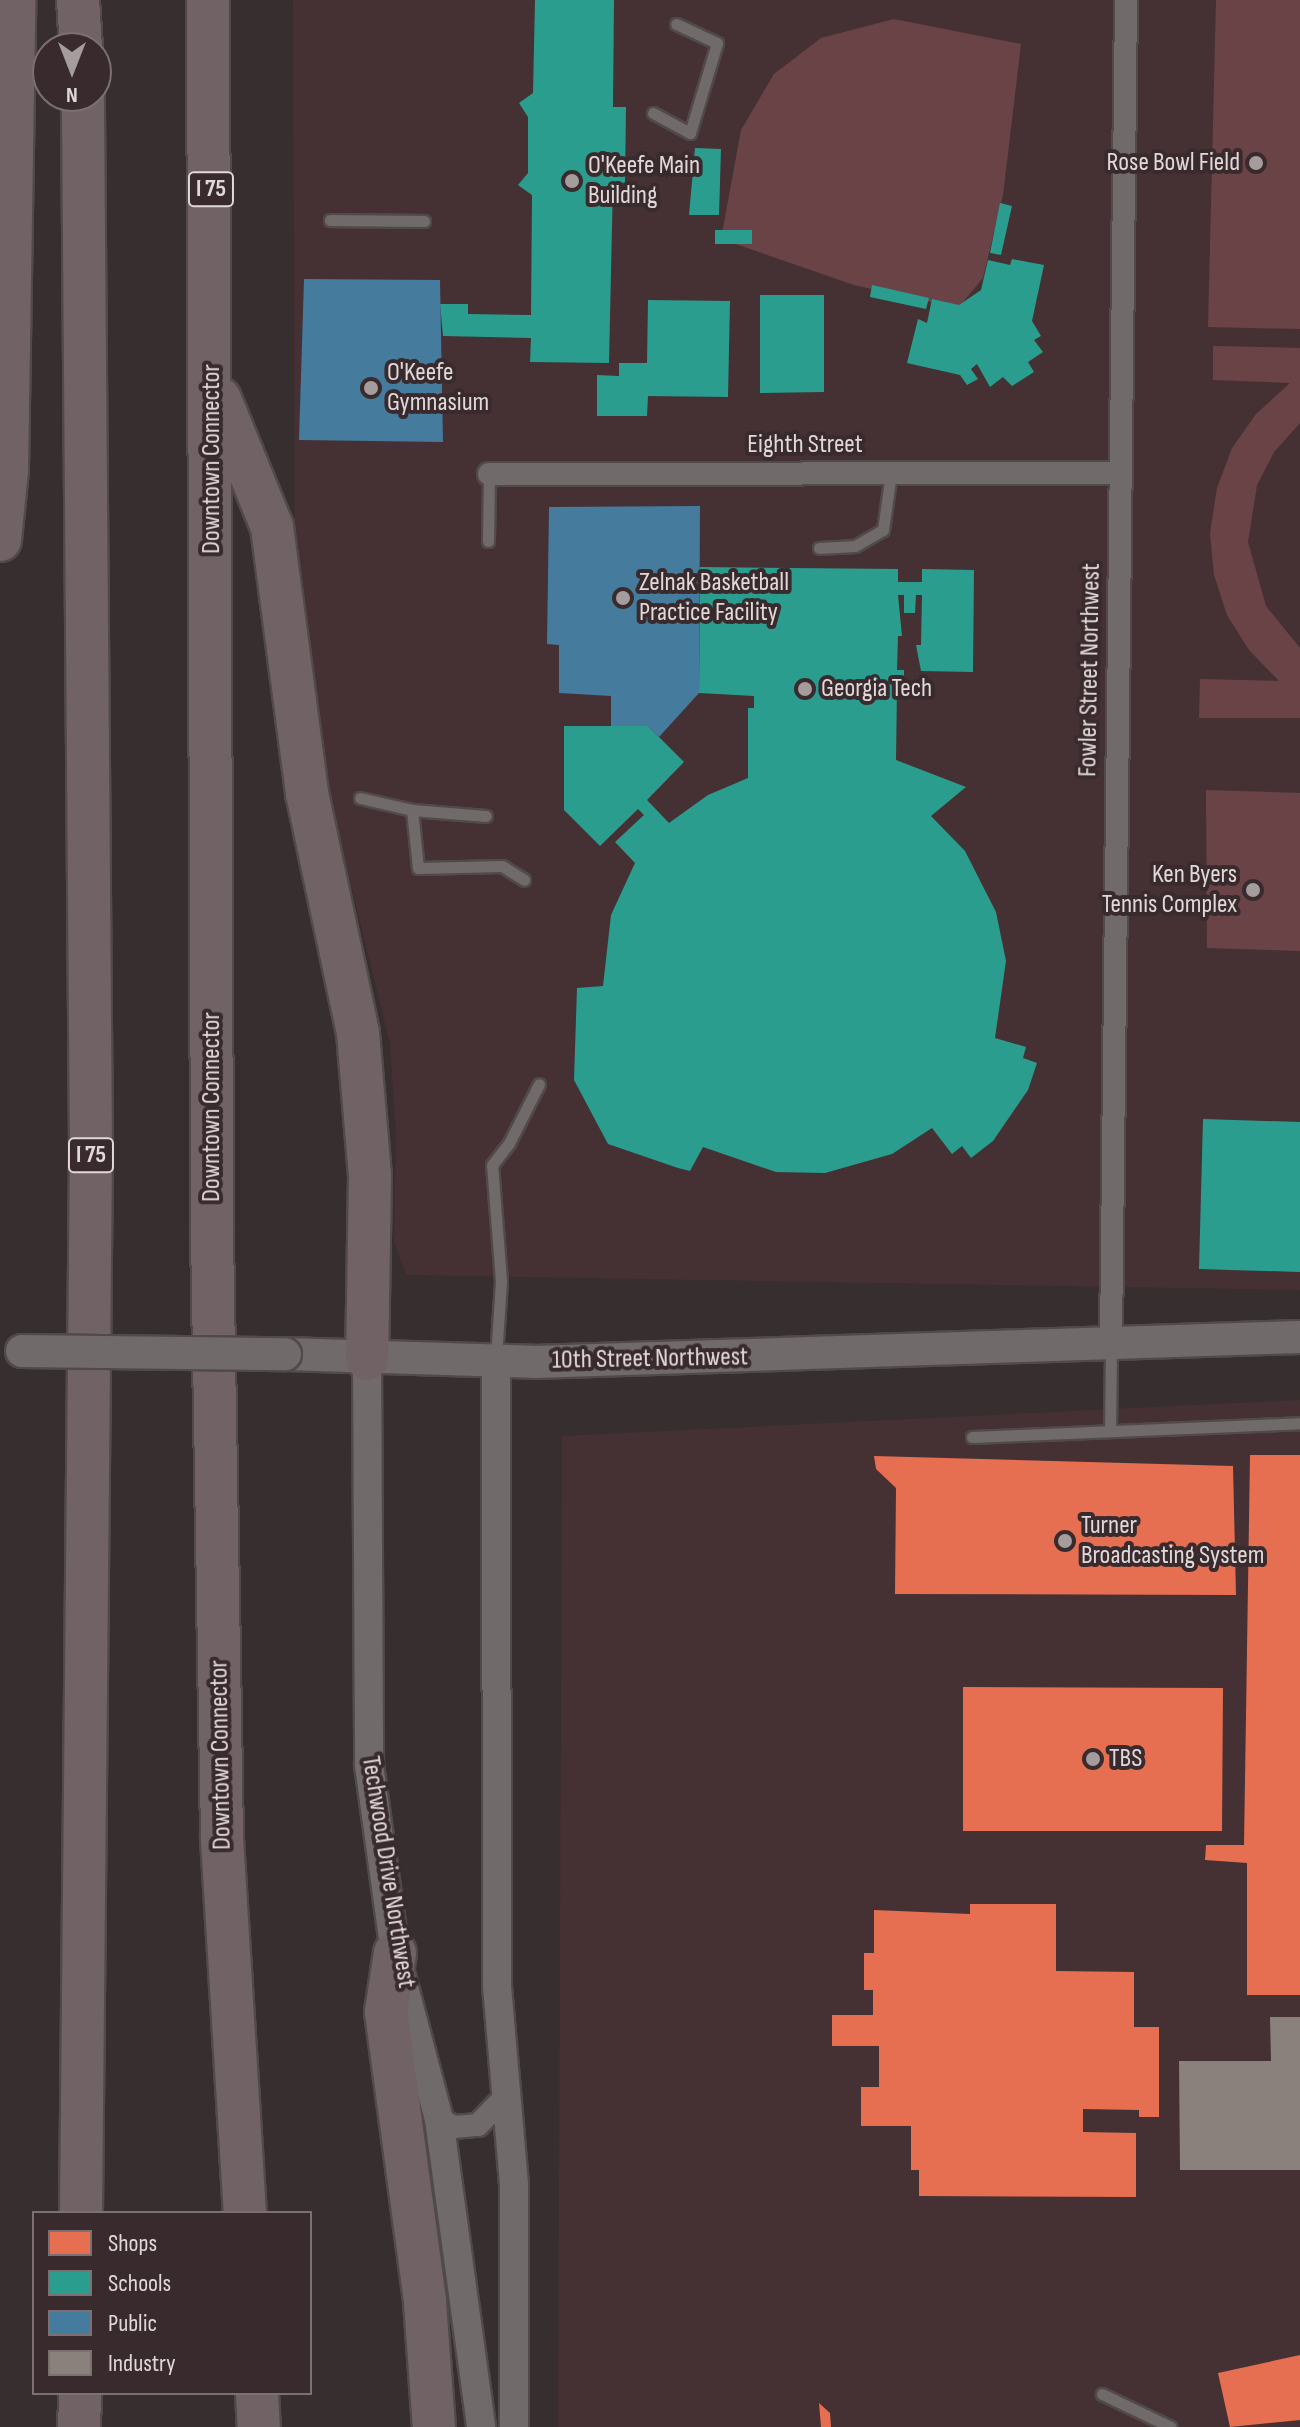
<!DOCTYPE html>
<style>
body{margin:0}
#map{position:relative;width:1300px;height:2427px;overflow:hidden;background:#362e2f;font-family:"Sofia Sans Condensed",sans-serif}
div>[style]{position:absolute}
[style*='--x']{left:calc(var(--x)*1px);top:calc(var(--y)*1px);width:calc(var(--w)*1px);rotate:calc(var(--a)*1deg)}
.built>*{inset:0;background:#453133}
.green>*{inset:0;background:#6a4347}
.shops>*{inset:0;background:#e76f51}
.schools>*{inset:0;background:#2a9d8f}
.public>*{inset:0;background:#457b9d}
.industry>*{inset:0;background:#8a817c}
.roads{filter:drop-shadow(2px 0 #514a4a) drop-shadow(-2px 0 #514a4a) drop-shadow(0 2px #514a4a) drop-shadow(0 -2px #514a4a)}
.service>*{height:11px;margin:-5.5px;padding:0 5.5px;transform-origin:5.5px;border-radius:5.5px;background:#706a6a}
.minor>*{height:22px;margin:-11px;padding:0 11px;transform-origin:11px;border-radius:11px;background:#706a6a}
.tertiary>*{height:28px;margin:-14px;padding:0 14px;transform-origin:14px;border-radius:14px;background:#706a6a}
.secondary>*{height:32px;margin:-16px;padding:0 16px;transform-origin:16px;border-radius:16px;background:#706a6a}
.motorway>*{height:42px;margin:-21px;padding:0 21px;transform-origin:21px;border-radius:21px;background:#716365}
.bridges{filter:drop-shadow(2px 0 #514a4a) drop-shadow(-2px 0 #514a4a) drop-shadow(0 2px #514a4a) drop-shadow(0 -2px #514a4a)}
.secondary-bridge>*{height:32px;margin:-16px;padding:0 16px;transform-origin:16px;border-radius:16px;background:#706a6a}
.dots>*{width:22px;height:22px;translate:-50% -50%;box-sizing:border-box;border:4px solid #392b2d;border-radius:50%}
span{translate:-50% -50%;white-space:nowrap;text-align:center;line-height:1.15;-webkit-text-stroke:8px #392b2d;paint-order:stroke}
.shield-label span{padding:2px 6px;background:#392b2d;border:2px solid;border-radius:6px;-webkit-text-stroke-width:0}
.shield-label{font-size:24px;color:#e1d8d9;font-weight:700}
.poi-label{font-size:26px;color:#e1d8d9}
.right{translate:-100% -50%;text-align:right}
.left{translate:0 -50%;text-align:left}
.street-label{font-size:26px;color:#e1d8d9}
.legend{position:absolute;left:32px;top:2211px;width:280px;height:184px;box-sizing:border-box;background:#392b2d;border:2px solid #7c7072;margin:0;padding:10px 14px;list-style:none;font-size:24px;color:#e1d8d9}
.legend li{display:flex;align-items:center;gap:16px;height:40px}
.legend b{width:40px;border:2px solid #7c7072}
.north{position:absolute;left:32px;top:32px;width:80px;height:80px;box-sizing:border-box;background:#392b2d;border:2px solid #7c7072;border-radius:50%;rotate:180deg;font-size:22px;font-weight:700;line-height:32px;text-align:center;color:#e1d8d9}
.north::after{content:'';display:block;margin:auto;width:28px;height:36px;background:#a59c9e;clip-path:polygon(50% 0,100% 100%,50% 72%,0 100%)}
</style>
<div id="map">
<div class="built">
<i style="clip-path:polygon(293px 0,1300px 0,1300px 1290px,406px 1275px,394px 1242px,396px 1134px,390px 1044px,323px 771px,295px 608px)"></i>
<i style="clip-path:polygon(1300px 1400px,1300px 2427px,558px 2427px,562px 1436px)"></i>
</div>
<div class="green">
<i style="clip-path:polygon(1216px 0,1300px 0,1300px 329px,1208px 327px)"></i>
<i style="clip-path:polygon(894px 19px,1021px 44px,1003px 195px,983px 278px,958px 308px,854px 285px,721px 239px,741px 130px,774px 74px,821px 38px)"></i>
<i style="clip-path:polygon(1213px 346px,1300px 348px,1300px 423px,1274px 452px,1257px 485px,1248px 542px,1266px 606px,1300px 648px,1300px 718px,1199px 718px,1200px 679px,1279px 681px,1249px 650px,1227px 615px,1214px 575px,1210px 533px,1217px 488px,1232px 448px,1256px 414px,1290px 383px,1213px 380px)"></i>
<i style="clip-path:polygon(1206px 790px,1300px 793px,1300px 951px,1207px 948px)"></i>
</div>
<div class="shops">
<i style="clip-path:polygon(1250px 1455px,1300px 1455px,1300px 1995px,1247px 1995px,1247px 1863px,1205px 1860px,1206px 1845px,1244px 1845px)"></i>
<i style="clip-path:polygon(874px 1456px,1233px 1466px,1236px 1595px,895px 1594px,896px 1488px,876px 1469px)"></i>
<i style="clip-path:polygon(963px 1687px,1223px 1688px,1222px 1831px,963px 1831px)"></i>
<i style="clip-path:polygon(970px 1904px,1056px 1904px,1056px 1971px,1134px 1972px,1134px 2027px,1159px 2027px,1159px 2117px,1139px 2117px,1139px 2110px,1083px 2109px,1083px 2132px,1136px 2133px,1136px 2197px,919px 2196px,919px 2170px,911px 2170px,911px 2126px,861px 2126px,861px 2087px,879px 2087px,879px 2046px,832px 2046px,832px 2015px,873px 2015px,873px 1990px,864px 1990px,864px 1953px,874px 1953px,874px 1910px,970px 1914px)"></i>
<i style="clip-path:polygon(1300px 2355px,1300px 2420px,1230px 2427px,1218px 2373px)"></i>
<i style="clip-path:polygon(819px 2403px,830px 2413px,831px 2427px,821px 2427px)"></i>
</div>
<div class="schools">
<i style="clip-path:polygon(535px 0,614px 0,613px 107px,626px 107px,625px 183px,613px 182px,609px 363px,530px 362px,531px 338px,443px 336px,440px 304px,468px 304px,468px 314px,531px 315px,532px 195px,518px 185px,528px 173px,528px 117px,519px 103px,533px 93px)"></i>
<i style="clip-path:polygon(695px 148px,721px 149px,719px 215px,689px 215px)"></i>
<i style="clip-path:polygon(1000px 203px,1012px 206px,1001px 255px,990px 253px)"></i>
<i style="clip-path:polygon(715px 230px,752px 230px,752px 244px,715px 244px)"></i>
<i style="clip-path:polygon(1012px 259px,1044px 265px,1032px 321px,1041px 336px,1034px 340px,1043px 352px,1028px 362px,1034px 372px,1012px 386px,1003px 377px,990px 387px,977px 364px,971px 369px,978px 379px,967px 385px,960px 375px,907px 363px,918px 319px,927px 323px,932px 299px,959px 305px,981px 290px,988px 260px,1010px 265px)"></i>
<i style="clip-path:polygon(872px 285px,929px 298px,926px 309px,870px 297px)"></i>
<i style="clip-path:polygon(760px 295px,824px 295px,824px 392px,760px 393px)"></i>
<i style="clip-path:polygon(648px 300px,730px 301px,728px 397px,648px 396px,647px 416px,597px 416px,597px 375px,619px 376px,619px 363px,647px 363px)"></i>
<i style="clip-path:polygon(700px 567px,898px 569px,898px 582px,922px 582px,922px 569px,974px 570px,973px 672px,921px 671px,916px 645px,921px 645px,922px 595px,916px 595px,915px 613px,904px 613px,904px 595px,898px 595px,902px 636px,898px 636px,897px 670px,904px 670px,904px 686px,897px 686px,896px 760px,966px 787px,931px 816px,965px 851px,996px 912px,1006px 961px,995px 1038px,1026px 1047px,1023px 1058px,1037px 1063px,1028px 1090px,993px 1141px,971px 1158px,962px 1146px,952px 1154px,932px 1128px,892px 1154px,825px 1173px,776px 1172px,703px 1147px,690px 1171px,678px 1168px,608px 1144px,574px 1080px,577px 988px,603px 986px,611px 915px,635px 863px,615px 842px,644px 815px,638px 809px,600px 846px,564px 810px,564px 726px,648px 726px,684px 762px,647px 800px,669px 823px,708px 795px,748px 778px,748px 708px,754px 708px,754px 696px,699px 693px)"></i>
<i style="clip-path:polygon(1203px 1119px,1300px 1122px,1300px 1272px,1199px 1269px)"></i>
</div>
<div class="public">
<i style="clip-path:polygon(304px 279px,440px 280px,443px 442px,299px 440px)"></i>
<i style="clip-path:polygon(700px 506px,699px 693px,659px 737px,648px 726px,611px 726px,611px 696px,559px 693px,559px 645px,547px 644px,549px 507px)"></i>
</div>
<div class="industry">
<i style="clip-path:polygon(1270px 2017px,1300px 2017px,1300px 2170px,1180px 2170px,1179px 2061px,1271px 2061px)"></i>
</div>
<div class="roads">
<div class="service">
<i style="--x:653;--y:113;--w:42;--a:28.4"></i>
<i style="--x:690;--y:133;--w:94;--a:-73.3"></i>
<i style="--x:717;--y:43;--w:45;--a:-155.1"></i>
<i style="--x:330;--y:220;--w:94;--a:0.6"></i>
<i style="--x:488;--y:541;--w:67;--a:-89.1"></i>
<i style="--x:819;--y:548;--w:36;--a:-3"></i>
<i style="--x:855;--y:546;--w:32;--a:-30"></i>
<i style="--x:883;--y:530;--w:58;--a:-82"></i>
<i style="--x:360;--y:798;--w:53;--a:13"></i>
<i style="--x:412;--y:810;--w:74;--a:4.6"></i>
<i style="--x:412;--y:810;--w:58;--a:84.1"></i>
<i style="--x:418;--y:868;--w:84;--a:-1.4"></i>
<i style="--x:502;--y:866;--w:26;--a:32"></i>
<i style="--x:496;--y:1357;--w:76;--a:-86.2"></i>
<i style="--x:501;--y:1281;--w:116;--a:-94.4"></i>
<i style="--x:492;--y:1165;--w:28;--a:-52"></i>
<i style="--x:509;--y:1143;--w:66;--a:-63"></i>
<i style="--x:1110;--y:1431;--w:84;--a:-89.3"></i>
<i style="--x:972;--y:1437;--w:328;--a:-2.4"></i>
<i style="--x:1102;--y:2394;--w:76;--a:25.6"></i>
</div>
<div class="minor">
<i style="--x:489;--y:474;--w:631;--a:-0.09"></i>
<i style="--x:1111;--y:1341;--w:1341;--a:-89.36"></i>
<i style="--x:439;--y:2119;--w:17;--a:28"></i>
<i style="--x:454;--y:2127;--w:24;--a:-5"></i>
<i style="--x:478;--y:2125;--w:39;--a:-46"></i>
</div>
<div class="tertiary">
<i style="--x:367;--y:1359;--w:406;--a:89.7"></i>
<i style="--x:369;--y:1765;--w:190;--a:82.1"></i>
<i style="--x:395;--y:1953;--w:172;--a:75.2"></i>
<i style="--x:439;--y:2119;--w:311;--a:82.2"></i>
<i style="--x:496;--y:1362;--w:624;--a:89.91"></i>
<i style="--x:497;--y:1986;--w:200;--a:85.1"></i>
<i style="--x:514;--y:2185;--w:242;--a:90"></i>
</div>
<div class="secondary">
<i style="--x:285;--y:1354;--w:249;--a:1.8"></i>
<i style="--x:534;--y:1362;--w:766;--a:-1.87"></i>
</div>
<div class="motorway">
<i style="--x:78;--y:0;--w:48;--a:86.4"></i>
<i style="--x:208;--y:0;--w:1234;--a:89.81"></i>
<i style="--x:212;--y:1234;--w:605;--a:89.05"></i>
<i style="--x:222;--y:1839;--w:375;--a:86.5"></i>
<i style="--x:220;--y:399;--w:138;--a:67.9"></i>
<i style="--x:272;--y:527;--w:268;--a:82.5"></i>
<i style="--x:307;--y:793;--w:245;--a:78"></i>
<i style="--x:358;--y:1033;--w:143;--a:85.2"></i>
<i style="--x:370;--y:1175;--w:184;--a:90.9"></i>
<i style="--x:0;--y:540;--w:70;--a:-84.3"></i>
<i style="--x:7;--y:470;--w:470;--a:-89.1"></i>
<i style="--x:395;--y:1953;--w:60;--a:98.7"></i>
<i style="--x:386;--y:2012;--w:293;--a:82.3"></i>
<i style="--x:425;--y:2302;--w:125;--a:85.9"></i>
<i style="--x:81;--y:2213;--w:1064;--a:-89.46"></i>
<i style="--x:91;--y:1149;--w:1053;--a:-90.44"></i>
<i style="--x:257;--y:2393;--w:34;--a:87"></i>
<i style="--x:79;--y:2427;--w:34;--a:-88"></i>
</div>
</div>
<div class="bridges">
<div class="secondary-bridge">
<i style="--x:22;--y:1351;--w:263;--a:0.7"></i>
</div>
</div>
<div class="dots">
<i style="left:1256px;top:163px;background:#a59c9e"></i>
<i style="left:572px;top:181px;background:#a59c9e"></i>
<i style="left:371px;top:388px;background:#a59c9e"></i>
<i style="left:623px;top:598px;background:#a59c9e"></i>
<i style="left:805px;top:689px;background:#a59c9e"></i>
<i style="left:1253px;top:890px;background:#a59c9e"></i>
<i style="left:1065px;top:1541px;background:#a59c9e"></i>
<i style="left:1093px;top:1759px;background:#a59c9e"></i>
</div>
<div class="shield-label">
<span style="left:211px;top:189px">I 75</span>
<span style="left:91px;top:1155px">I 75</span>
</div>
<div class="poi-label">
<span class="right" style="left:1240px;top:163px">Rose Bowl Field</span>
<span class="left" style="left:588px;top:181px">O'Keefe Main<br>Building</span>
<span class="left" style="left:387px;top:388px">O'Keefe<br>Gymnasium</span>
<span class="left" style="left:639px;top:598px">Zelnak Basketball<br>Practice Facility</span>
<span class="left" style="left:821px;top:689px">Georgia Tech</span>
<span class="right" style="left:1237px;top:890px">Ken Byers<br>Tennis Complex</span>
<span class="left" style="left:1081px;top:1541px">Turner<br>Broadcasting System</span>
<span class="left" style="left:1109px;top:1759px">TBS</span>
</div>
<div class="street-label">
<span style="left:805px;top:445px">Eighth Street</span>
<span style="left:212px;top:459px;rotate:-90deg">Downtown Connector</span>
<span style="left:1090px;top:670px;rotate:-89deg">Fowler Street Northwest</span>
<span style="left:212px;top:1107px;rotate:-90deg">Downtown Connector</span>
<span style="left:650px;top:1359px;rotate:-1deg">10th Street Northwest</span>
<span style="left:221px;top:1755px;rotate:-91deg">Downtown Connector</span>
<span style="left:388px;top:1872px;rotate:81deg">Techwood Drive Northwest</span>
</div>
<ul class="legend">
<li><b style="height:22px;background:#e76f51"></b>Shops</li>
<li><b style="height:22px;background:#2a9d8f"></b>Schools</li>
<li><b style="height:22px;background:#457b9d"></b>Public</li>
<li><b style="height:22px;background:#8a817c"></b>Industry</li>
</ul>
<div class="north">N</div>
</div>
